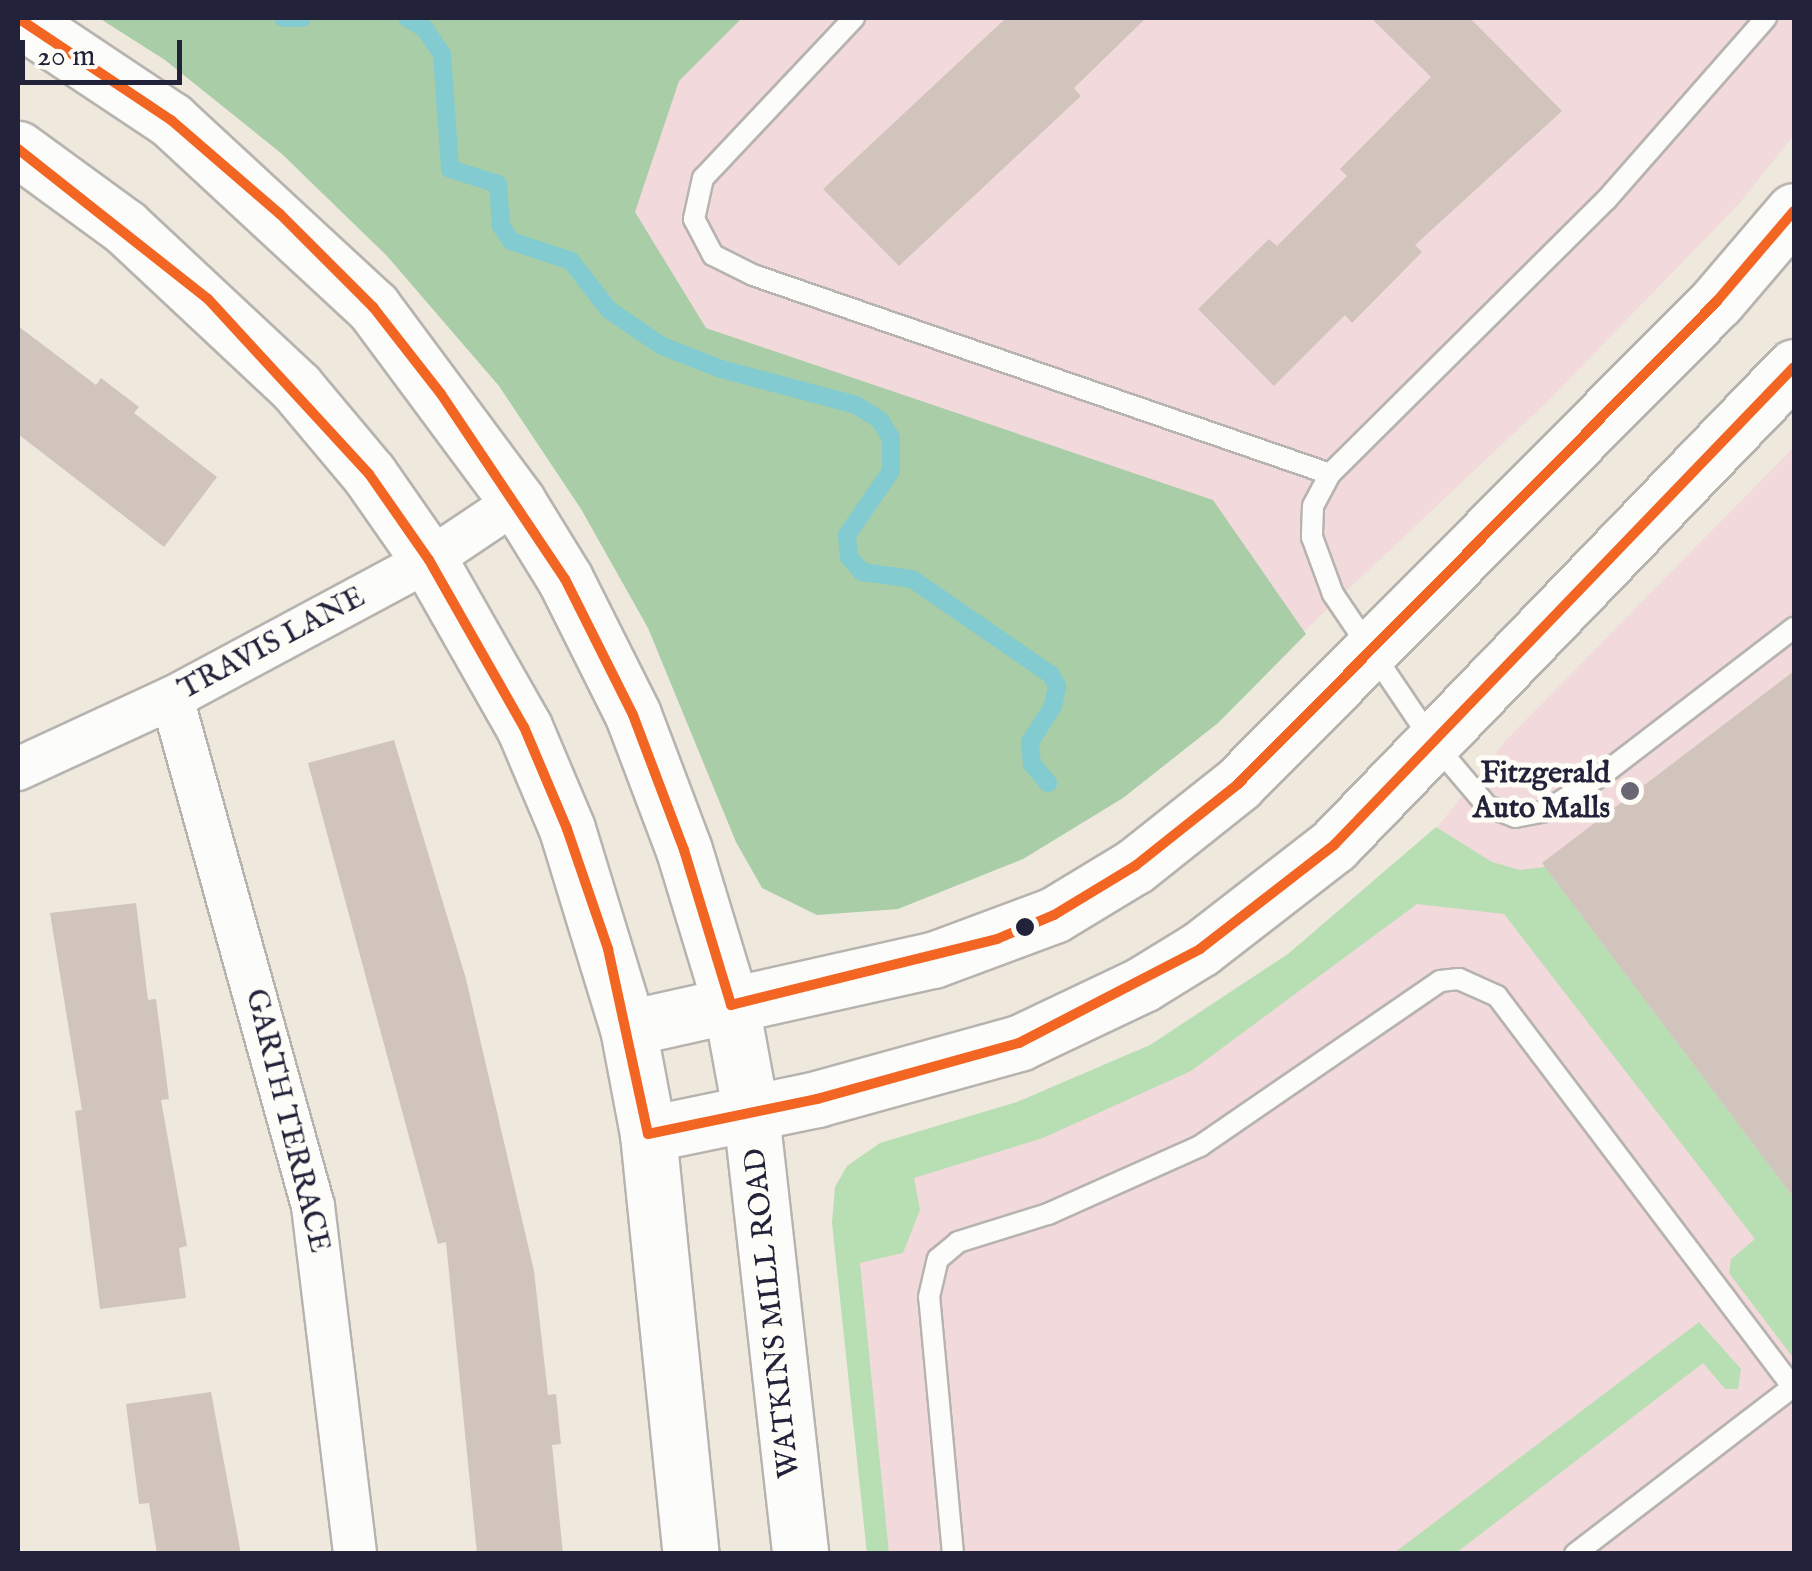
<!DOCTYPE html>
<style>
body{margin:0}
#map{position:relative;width:1812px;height:1571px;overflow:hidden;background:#eee8dd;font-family:"IM FELL English",serif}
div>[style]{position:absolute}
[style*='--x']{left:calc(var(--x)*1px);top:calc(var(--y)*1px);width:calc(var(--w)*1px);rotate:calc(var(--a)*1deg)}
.built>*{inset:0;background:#f2dadc}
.green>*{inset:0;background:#b8deb3}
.forest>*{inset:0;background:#a9cda7}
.stream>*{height:18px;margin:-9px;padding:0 9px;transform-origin:9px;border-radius:9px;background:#81cbd1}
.building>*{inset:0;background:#d1c4bc}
.roads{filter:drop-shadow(2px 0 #b7b3af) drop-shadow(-2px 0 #b7b3af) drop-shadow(0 2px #b7b3af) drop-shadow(0 -2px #b7b3af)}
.lane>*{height:20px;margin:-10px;padding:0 10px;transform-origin:10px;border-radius:10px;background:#fcfcfa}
.street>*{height:42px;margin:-21px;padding:0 21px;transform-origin:21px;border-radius:21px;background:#fcfcfa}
.secondary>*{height:55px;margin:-27.5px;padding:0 27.5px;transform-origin:27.5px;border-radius:27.5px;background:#fcfcfa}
.bus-1>*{height:10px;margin:-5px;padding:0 5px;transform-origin:5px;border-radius:5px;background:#f26522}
.dots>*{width:28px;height:28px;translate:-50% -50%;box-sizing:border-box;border:5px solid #fdfcf7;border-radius:50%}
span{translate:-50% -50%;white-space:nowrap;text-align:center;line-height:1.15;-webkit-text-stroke:10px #fdfcf7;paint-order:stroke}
.street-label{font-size:30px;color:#22223b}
.poi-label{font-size:30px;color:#22223b;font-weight:700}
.right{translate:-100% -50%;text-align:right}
.frame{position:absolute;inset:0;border:20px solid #22223b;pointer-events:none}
.scale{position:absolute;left:20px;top:40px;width:162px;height:45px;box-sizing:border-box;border:5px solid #22223b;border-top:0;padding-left:12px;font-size:30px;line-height:35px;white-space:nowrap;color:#22223b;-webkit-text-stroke:8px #fdfcf7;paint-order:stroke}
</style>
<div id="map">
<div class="built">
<i style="clip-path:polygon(600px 18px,1794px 18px,1794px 135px,1738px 205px,1547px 402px,1266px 667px,739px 832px)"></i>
<i style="clip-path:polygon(1794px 447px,1794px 1553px,872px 1553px,854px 1381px,857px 1166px,1098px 1076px,1278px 971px,1424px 844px,1507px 739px)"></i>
</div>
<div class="green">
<i style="clip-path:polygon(1436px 827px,1492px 862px,1520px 870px,1545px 867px,1794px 1198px,1794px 1359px,1729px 1273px,1731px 1259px,1755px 1239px,1504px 914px,1417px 904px,1191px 1071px,1043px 1138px,914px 1178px,920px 1210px,903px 1253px,860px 1263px,889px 1553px,867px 1554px,832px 1223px,835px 1187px,847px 1166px,880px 1143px,1017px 1102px,1150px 1045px,1288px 954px)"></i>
<i style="clip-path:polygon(1699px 1322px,1741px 1369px,1738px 1389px,1725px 1389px,1703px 1363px,1456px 1553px,1394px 1553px)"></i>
</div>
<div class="forest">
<i style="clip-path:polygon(99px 18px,742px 18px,679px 81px,635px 212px,706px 328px,1213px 500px,1306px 634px,1218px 723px,1123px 798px,1023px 859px,898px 909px,817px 915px,762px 888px,736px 842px,648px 628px,581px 509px,499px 386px,387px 256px,282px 154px,165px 60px)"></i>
</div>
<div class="stream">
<i style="--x:283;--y:18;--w:19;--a:0"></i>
<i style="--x:407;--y:18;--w:21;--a:31"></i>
<i style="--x:425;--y:29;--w:30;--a:56"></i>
<i style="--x:442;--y:54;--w:115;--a:86"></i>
<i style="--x:450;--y:169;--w:50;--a:17.4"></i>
<i style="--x:498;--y:184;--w:42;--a:85.9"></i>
<i style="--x:501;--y:226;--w:18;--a:56"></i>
<i style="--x:511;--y:241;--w:63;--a:18.4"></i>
<i style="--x:571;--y:261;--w:62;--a:52.2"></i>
<i style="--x:609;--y:310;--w:64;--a:34.2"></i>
<i style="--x:662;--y:346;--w:63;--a:21.3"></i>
<i style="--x:721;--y:369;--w:140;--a:14.9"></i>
<i style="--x:856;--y:405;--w:28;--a:32"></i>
<i style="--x:880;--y:420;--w:21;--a:59"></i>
<i style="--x:891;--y:438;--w:33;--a:90"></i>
<i style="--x:891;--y:471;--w:78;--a:124.5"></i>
<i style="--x:847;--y:535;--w:22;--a:85"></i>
<i style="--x:849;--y:557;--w:20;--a:49"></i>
<i style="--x:862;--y:572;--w:50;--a:8"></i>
<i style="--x:912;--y:579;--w:169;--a:34.6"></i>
<i style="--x:1051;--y:675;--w:13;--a:61"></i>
<i style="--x:1057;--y:686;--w:20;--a:101"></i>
<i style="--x:1053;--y:706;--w:43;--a:122.6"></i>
<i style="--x:1030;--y:742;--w:22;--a:85"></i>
<i style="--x:1032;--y:764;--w:25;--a:50"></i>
</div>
<div class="building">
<i style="clip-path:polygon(1006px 18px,1146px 18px,1074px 88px,1081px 96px,899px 266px,823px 189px)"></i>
<i style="clip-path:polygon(1371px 18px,1470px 18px,1562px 111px,1415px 245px,1422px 252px,1352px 323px,1345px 315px,1274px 386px,1198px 309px,1269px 239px,1277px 246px,1347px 176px,1340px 169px,1431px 77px)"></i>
<i style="clip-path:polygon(18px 326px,96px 385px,101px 378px,139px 407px,134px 413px,217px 477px,164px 547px,18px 434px)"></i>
<i style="clip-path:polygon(1794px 671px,1794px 1198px,1542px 863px)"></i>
<i style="clip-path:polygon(394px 740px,466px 979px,534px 1271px,548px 1395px,556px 1394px,561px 1444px,552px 1445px,563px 1554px,477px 1554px,446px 1242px,438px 1244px,308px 763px)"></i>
<i style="clip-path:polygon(136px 903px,148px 1000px,156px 999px,169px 1099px,161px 1100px,187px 1246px,179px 1248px,186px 1298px,100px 1309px,75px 1111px,82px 1110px,50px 913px)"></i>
<i style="clip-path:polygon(211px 1392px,241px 1554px,157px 1554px,149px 1503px,139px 1504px,126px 1404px)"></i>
</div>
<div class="roads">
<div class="lane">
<i style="--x:854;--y:18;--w:220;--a:133.3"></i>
<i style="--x:703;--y:178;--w:42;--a:102.4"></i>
<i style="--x:694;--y:219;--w:41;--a:62.2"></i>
<i style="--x:713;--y:255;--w:45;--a:26.6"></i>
<i style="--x:753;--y:275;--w:610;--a:19.03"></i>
<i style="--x:1766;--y:18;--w:242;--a:131.3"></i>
<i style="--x:1606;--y:200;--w:389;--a:135.2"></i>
<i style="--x:1330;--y:474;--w:36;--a:118"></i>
<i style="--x:1313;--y:506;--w:31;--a:92"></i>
<i style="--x:1312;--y:537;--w:61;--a:69.8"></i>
<i style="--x:1333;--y:594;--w:179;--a:56"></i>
<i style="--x:1433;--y:742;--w:84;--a:49.8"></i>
<i style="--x:1487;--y:806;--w:30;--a:21"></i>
<i style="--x:1515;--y:817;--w:32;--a:-11"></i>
<i style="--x:1546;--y:811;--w:72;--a:-33"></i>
<i style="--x:1606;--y:772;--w:237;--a:-37.5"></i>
<i style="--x:953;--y:1554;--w:258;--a:-95.3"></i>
<i style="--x:929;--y:1297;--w:39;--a:-77"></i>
<i style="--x:938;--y:1259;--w:26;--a:-40"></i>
<i style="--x:958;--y:1242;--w:94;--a:-17.3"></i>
<i style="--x:1048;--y:1214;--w:167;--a:-24.1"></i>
<i style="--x:1200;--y:1146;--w:291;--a:-34.5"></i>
<i style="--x:1440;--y:981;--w:19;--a:-6"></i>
<i style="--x:1459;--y:979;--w:42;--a:24.1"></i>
<i style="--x:1497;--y:996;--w:493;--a:52.9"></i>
<i style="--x:1575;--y:1554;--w:275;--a:-37.5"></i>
</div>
<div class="street">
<i style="--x:172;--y:698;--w:527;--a:74.49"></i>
<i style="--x:313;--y:1206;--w:351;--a:83.1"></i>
<i style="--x:18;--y:769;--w:170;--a:-24.8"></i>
<i style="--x:172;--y:698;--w:292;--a:-28.2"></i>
<i style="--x:429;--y:560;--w:106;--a:-33.8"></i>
</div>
<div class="secondary">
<i style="--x:18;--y:18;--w:184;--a:33.7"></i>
<i style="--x:171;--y:120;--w:275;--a:42.8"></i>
<i style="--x:373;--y:307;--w:242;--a:53.4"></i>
<i style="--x:517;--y:501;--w:92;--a:58.4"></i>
<i style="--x:565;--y:579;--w:152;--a:63.4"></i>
<i style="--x:633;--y:715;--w:144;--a:69.3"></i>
<i style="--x:684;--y:850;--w:162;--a:73.1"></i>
<i style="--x:731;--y:1005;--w:111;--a:79.6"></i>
<i style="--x:751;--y:1114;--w:443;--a:83.6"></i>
<i style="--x:18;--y:149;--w:132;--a:36.1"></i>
<i style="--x:125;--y:227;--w:234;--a:43.1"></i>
<i style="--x:296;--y:387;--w:114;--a:50"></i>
<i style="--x:369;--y:474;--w:105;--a:55.1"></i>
<i style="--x:429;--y:560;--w:192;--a:60.4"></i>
<i style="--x:524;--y:727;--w:111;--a:67.1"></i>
<i style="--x:567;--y:829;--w:208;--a:73"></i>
<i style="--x:628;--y:1028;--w:108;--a:79.3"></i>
<i style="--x:648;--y:1134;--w:422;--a:84.2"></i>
<i style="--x:628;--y:1028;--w:312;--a:-12.6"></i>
<i style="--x:933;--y:960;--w:129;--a:-20.4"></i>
<i style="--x:1054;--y:915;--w:95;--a:-31.2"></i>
<i style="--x:1135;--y:866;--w:132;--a:-38.5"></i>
<i style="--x:1238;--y:784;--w:680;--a:-45.24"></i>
<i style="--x:1717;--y:301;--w:118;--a:-49.5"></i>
<i style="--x:648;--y:1134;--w:173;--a:-11.7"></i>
<i style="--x:817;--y:1099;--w:210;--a:-15.5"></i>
<i style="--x:1019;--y:1043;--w:137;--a:-25.4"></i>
<i style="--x:1143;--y:984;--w:67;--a:-31.6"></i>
<i style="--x:1200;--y:949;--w:170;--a:-37.8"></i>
<i style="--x:1334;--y:845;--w:663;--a:-46.1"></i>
</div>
</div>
<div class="bus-1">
<i style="--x:18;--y:18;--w:184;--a:33.7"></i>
<i style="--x:171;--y:120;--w:144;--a:40.8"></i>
<i style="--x:280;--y:214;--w:132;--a:45"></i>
<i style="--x:373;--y:307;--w:110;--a:52"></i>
<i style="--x:441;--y:394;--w:223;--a:56.2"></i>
<i style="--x:565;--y:579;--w:152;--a:63.4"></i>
<i style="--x:633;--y:715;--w:144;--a:69.3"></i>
<i style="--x:684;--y:850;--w:162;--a:73.1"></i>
<i style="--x:731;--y:1005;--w:274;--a:-13.9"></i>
<i style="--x:997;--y:939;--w:62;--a:-22.8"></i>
<i style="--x:1054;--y:915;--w:95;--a:-31.2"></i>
<i style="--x:1135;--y:866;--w:132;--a:-38.5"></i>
<i style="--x:1238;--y:784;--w:680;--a:-45.24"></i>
<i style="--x:1717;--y:301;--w:118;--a:-49.5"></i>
<i style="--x:18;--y:149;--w:242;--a:38.3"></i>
<i style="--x:208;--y:299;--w:238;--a:47.4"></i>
<i style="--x:369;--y:474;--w:105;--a:55.1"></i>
<i style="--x:429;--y:560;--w:192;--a:60.4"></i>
<i style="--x:524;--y:727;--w:111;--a:67.1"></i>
<i style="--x:567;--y:829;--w:127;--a:71.1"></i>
<i style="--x:608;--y:949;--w:189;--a:77.8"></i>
<i style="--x:648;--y:1134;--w:173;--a:-11.7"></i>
<i style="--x:817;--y:1099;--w:210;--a:-15.5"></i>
<i style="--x:1019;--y:1043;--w:204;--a:-27.4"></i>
<i style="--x:1200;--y:949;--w:170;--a:-37.8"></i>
<i style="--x:1334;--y:845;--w:663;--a:-46.1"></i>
</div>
<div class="dots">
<i style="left:1630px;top:791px;background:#696774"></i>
<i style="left:1025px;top:927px;background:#22223b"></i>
</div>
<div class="street-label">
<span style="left:272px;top:644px;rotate:-28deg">TRAVIS LANE</span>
<span style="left:287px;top:1121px;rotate:76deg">GARTH TERRACE</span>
<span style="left:773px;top:1313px;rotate:-96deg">WATKINS MILL ROAD</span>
</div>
<div class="poi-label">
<span class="right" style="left:1610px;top:791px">Fitzgerald<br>Auto Malls</span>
</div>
<div class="frame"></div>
<div class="scale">20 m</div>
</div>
